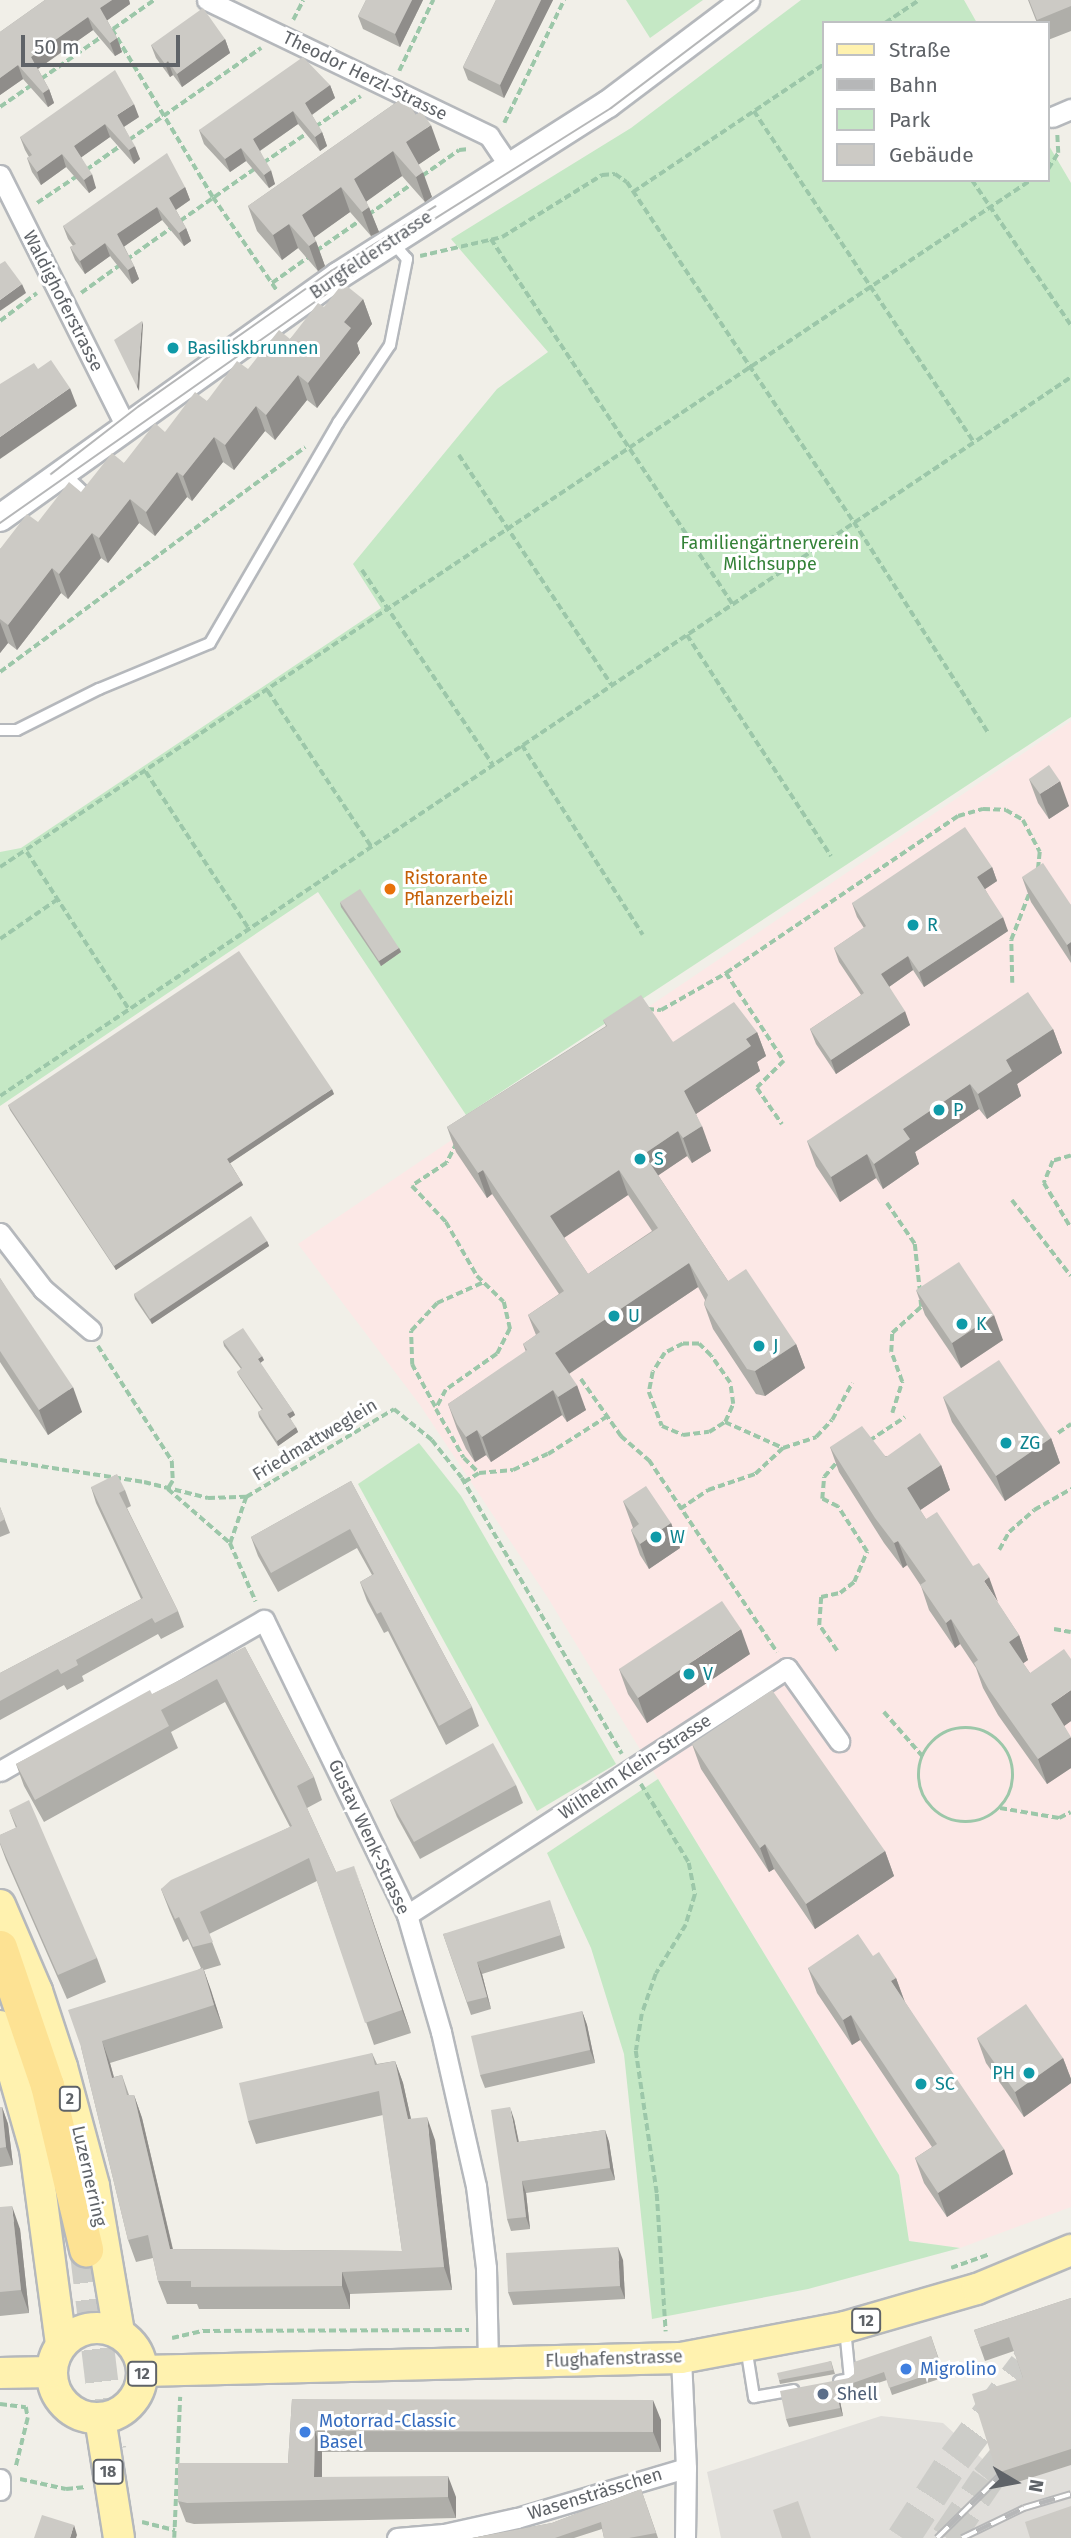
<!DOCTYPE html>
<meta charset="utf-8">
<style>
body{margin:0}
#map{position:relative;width:1071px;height:2538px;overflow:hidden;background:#f1efe8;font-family:"Fira Sans",sans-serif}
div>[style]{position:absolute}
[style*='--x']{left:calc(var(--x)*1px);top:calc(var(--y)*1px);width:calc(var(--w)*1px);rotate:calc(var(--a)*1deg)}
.industrial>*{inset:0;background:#e0deda}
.medical>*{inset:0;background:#fce8e6}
.green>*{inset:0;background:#c5e8c5}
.highway-tunnel>*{height:33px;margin-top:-16.5px;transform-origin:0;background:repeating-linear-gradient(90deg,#ccccc8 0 33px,transparent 0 50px)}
.path>*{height:3.5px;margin-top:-1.75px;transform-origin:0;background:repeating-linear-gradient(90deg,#9cc7a9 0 7px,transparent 0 10.5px)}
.path>.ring{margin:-1.75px;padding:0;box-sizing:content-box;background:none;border:3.5px solid #9cc7a9;border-radius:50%}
.roads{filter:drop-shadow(2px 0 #b5b8bc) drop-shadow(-2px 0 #b5b8bc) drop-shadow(0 2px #b5b8bc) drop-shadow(0 -2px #b5b8bc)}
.lane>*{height:10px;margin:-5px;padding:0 5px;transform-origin:5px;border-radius:5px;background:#fff}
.street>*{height:19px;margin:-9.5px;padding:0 9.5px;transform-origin:9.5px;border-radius:9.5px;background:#fff}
.secondary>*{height:26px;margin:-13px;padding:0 13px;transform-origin:13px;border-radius:13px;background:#fff}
.primary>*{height:30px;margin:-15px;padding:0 15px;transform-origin:15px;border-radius:15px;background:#fff2af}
.primary>.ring{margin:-15px;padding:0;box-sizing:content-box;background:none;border:30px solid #fff2af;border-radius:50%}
.highway>*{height:33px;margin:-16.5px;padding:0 16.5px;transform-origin:16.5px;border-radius:16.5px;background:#fde293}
.tram>*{height:2px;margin:-1px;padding:0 1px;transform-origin:1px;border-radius:1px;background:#b6b7b8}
.rail>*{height:8px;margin-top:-4px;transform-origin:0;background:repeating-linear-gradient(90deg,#fff 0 16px,#b6b7b8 0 32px);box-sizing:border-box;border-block:2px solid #b6b7b8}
.wall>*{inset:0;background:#afaea9}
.shaded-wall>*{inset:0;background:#8f8d8a}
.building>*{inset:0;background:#cccac5}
.dots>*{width:19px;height:19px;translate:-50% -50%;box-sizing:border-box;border:4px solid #fff;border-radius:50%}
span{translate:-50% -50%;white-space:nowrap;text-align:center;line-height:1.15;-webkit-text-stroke:6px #fff;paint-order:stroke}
.shield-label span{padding:2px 5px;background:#fff;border:2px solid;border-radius:5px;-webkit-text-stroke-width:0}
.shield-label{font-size:16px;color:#5f6368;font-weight:700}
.street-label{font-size:18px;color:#5f6368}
.culture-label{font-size:18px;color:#0d838f}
.left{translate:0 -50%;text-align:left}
.right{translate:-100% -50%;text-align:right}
.park-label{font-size:18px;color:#348238}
.food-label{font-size:18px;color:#c56008}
.shop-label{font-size:18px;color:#366cbe}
.service-label{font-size:18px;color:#4e5e75}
.legend{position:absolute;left:822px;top:21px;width:228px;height:161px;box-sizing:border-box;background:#fff;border:2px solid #bfc1c3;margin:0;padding:9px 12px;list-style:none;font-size:21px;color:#5f6368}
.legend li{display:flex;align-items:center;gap:14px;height:35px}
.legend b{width:35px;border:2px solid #bfc1c3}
.north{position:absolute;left:980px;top:2447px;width:70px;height:70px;-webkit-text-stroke:5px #fff;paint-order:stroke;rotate:100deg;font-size:19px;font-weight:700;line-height:28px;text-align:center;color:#5f6368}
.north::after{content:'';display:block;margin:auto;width:24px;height:32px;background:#5f6368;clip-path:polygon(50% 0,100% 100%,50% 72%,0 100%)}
.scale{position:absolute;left:21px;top:35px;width:159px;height:32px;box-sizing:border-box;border:4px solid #5f6368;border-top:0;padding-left:9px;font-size:21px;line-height:24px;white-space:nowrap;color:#5f6368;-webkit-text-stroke:5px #fff;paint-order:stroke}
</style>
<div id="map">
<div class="industrial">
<i style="clip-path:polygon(1071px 2400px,1071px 2538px,721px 2538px,707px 2472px,881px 2416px,943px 2423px,988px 2464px,1026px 2427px)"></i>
</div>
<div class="medical">
<i style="clip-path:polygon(1071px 721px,1071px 2207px,960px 2248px,909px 2241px,899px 2175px,548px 1598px,420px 1405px,298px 1244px)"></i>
</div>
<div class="green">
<i style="clip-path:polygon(626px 0,703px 0,650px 38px)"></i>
<i style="clip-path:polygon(801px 0,964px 0,977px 23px,824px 23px,824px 180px,1048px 180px,1048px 144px,1071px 183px,1071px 717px,466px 1115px,318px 892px,0 1106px,0 852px,21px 848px,381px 608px,353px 564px,497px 389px,548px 352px,451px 239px,631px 128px)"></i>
<i style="clip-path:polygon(419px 1443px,461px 1496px,616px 1764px,537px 1811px,358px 1484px)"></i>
<i style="clip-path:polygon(658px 1779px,899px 2175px,909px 2241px,960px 2248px,808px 2289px,652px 2319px,624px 2054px,591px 1948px,547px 1853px)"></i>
</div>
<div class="highway-tunnel">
<i style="--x:86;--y:2249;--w:201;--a:83.2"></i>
<i style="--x:903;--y:2538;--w:95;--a:-57"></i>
<i style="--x:955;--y:2458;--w:116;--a:-53"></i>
<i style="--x:1025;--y:2365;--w:64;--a:-44.4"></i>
<i style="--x:947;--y:2538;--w:71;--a:-55.9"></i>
<i style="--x:987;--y:2479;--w:133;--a:-50.8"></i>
</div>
<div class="path">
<i style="--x:293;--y:20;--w:22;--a:-63"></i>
<i style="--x:885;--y:23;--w:41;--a:-34.1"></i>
<i style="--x:112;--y:29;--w:196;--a:59"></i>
<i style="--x:213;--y:197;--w:112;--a:55.6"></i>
<i style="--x:113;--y:29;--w:50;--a:-35.3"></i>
<i style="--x:399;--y:71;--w:79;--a:-64.4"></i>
<i style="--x:41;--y:79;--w:73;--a:-35"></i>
<i style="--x:0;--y:107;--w:39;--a:-35"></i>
<i style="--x:754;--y:111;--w:397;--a:56.4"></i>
<i style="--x:504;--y:123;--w:137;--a:-64"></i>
<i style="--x:315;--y:127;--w:55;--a:-34"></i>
<i style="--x:129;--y:140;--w:161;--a:-34.9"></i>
<i style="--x:263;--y:163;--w:55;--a:-34"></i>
<i style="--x:1048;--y:169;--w:19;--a:-58"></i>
<i style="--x:1058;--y:153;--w:18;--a:-93"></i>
<i style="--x:86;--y:170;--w:42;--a:-35.2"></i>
<i style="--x:422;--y:176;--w:45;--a:-35.1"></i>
<i style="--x:459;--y:150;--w:10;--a:-6"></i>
<i style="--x:972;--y:180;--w:176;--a:55.7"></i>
<i style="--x:633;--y:192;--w:230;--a:-33.8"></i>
<i style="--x:37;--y:203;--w:48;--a:-34"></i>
<i style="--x:368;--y:215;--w:55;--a:-35.4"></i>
<i style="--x:180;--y:221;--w:94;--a:-35"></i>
<i style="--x:491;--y:239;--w:438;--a:56.5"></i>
<i style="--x:316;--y:251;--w:56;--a:-34.8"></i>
<i style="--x:420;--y:256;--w:84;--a:-13"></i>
<i style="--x:502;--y:237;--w:118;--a:-31.8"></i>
<i style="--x:602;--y:175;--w:13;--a:-4"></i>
<i style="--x:615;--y:174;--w:14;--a:34"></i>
<i style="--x:627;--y:182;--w:409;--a:56.3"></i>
<i style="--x:854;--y:522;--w:249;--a:57.5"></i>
<i style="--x:126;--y:260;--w:55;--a:-35.4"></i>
<i style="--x:272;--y:283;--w:47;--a:-35.4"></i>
<i style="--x:81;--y:293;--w:48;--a:-35.7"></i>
<i style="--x:0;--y:321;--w:46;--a:-37.1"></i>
<i style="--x:459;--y:455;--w:276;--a:56.4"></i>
<i style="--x:362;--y:570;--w:235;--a:56.1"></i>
<i style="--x:687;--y:635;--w:264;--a:56.9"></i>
<i style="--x:0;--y:672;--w:379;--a:-36.4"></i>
<i style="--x:268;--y:691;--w:186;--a:56.4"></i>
<i style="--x:522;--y:745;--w:225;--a:57.5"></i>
<i style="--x:146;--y:772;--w:188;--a:56.7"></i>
<i style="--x:27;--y:852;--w:187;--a:57"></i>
<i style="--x:0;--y:867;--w:1239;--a:-33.68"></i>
<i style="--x:0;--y:939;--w:70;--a:-34.6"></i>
<i style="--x:726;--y:973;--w:280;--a:-34.1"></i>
<i style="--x:958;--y:816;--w:26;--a:-16"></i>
<i style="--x:983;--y:809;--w:23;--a:2"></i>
<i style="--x:1006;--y:810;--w:20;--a:30"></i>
<i style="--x:1023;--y:820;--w:36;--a:62"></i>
<i style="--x:1040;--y:852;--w:18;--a:96"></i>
<i style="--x:1012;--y:983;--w:43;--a:-91.3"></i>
<i style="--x:1011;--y:940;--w:53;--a:-68.8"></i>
<i style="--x:647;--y:1009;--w:14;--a:4"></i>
<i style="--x:661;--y:1010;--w:75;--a:-29.6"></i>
<i style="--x:726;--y:973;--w:105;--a:56.6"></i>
<i style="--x:784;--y:1061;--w:38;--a:135"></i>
<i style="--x:757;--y:1088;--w:44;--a:55.2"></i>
<i style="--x:0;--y:1096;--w:1290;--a:-33.87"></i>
<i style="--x:457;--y:1143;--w:22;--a:117"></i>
<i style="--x:447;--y:1163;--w:42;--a:146.7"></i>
<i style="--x:412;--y:1186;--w:50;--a:46.6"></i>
<i style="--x:446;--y:1222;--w:62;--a:60.1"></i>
<i style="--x:477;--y:1276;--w:37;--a:44"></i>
<i style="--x:504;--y:1302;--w:28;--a:77"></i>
<i style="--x:510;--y:1329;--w:28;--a:117"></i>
<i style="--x:497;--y:1354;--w:62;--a:144.8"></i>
<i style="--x:446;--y:1390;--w:21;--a:118"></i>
<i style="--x:436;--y:1409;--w:56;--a:60.3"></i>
<i style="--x:464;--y:1458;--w:21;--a:45"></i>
<i style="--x:479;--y:1473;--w:34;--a:-5"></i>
<i style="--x:513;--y:1470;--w:38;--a:-25"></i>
<i style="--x:548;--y:1454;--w:69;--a:-32.5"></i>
<i style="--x:1071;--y:1156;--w:19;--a:164"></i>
<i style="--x:1053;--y:1161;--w:24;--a:112"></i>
<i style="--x:1044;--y:1183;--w:52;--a:59"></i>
<i style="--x:1012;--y:1200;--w:96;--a:52.2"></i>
<i style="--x:887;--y:1203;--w:50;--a:55.7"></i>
<i style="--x:915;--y:1244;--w:46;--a:83.8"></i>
<i style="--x:98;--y:1346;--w:137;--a:57.2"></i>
<i style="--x:172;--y:1461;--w:20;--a:87"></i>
<i style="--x:173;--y:1481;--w:9;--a:122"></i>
<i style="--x:168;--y:1489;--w:82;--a:41.1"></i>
<i style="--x:230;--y:1543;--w:64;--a:66.2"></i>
<i style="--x:581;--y:1379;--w:70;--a:54.9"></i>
<i style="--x:621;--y:1436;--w:37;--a:41"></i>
<i style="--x:649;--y:1460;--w:231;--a:56.3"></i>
<i style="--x:435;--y:1407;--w:48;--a:-118.7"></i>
<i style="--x:412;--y:1365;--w:34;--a:-92"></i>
<i style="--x:411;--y:1331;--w:38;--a:-47"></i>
<i style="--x:437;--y:1303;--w:51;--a:-24.1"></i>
<i style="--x:892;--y:1413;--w:33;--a:-72"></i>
<i style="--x:902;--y:1382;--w:32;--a:-110"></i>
<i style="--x:891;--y:1352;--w:19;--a:-87"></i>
<i style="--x:892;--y:1333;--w:39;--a:-42"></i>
<i style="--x:921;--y:1307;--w:9;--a:-96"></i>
<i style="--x:725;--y:1422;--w:20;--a:-66"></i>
<i style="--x:733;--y:1404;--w:21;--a:-98"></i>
<i style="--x:730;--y:1383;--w:33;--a:-125"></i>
<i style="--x:711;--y:1356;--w:17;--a:-135"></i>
<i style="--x:699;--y:1344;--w:16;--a:180"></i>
<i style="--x:683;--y:1344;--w:20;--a:153"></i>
<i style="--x:665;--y:1353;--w:22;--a:122"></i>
<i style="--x:653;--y:1372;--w:20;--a:101"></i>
<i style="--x:649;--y:1392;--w:36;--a:69"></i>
<i style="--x:662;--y:1426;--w:23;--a:23"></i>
<i style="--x:683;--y:1435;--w:26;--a:-7"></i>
<i style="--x:709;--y:1432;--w:19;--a:-32"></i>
<i style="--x:725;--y:1422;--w:64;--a:24.1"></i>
<i style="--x:1058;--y:1433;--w:16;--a:-35"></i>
<i style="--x:869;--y:1441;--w:43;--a:-33.7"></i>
<i style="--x:0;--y:1460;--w:146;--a:8.7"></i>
<i style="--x:144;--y:1482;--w:66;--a:14"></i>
<i style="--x:208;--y:1498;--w:38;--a:-2"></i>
<i style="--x:246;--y:1497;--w:172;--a:-30.7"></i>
<i style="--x:394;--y:1409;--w:49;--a:39.2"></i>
<i style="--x:432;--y:1440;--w:48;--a:51.7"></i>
<i style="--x:462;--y:1478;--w:319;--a:59.9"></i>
<i style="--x:464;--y:1482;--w:17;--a:-31"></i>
<i style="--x:680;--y:1509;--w:34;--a:-34"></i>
<i style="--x:708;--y:1490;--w:50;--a:-18.8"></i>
<i style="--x:755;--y:1474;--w:38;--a:-43"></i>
<i style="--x:783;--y:1448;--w:35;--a:-18"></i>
<i style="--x:816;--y:1437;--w:23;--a:-47"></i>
<i style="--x:832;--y:1420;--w:42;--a:-61.6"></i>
<i style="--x:230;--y:1543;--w:49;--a:-70.8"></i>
<i style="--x:999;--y:1550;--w:21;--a:-61"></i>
<i style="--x:1009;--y:1532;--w:33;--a:-41"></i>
<i style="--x:1034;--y:1510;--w:43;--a:-29.6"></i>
<i style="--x:1054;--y:1629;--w:17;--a:10"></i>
<i style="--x:837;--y:1651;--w:32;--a:-125"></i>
<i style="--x:819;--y:1625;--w:28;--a:-86"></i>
<i style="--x:821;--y:1597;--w:19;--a:-12"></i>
<i style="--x:840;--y:1593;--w:18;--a:-38"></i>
<i style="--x:854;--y:1582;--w:33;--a:-67"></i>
<i style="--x:867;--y:1552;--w:54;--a:-122.8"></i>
<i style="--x:838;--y:1507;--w:18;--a:-153"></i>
<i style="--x:822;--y:1499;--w:22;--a:-85"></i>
<i style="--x:824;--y:1477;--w:23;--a:-49"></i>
<i style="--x:884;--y:1712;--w:62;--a:48.9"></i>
<i class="ring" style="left:919px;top:1728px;width:90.5px;height:90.5px"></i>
<i style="--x:641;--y:1784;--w:92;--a:58.7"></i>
<i style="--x:689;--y:1863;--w:33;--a:79"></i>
<i style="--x:695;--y:1895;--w:31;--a:107"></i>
<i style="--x:686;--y:1925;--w:57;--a:121.5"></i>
<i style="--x:656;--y:1974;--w:42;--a:109.3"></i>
<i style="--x:642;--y:2014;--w:37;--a:99"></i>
<i style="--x:636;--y:2051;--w:145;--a:81.6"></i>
<i style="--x:657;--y:2194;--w:138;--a:86.3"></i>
<i style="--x:1000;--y:1808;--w:60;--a:9.6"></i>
<i style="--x:1059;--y:1818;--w:13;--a:-27"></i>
<i style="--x:951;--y:2268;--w:41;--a:-19.7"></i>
<i style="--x:172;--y:2338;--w:32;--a:-13"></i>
<i style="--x:203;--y:2331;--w:266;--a:-0.2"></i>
<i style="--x:0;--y:2404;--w:26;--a:7"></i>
<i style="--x:26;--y:2407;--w:11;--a:80"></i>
<i style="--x:28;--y:2418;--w:50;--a:103.8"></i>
<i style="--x:20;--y:2479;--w:47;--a:12.3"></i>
<i style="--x:66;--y:2489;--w:20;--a:-6"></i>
<i style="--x:142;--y:2522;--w:34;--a:14"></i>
<i style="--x:174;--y:2538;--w:141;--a:-87.6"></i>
</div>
<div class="roads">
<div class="lane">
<i style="--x:66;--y:475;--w:33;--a:44"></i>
<i style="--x:0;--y:730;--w:17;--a:0"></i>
<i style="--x:17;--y:730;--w:92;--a:-26.6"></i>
<i style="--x:99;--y:689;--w:120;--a:-22.5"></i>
<i style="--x:210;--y:643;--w:255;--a:-59.8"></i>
<i style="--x:338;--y:423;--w:94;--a:-56.3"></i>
<i style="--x:390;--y:345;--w:88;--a:-78.8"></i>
<i style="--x:407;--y:259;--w:21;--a:-131"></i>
<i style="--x:746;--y:2347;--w:51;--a:80.9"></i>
<i style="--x:754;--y:2397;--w:40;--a:-10"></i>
<i style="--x:839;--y:2381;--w:11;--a:-10"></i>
<i style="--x:850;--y:2379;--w:50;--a:-95.7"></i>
</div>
<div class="street">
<i style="--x:207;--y:0;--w:313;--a:25.7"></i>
<i style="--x:489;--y:136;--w:37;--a:56"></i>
<i style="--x:1052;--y:117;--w:21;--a:-23"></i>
<i style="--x:0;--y:175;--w:282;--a:63.4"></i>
<i style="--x:0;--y:1233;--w:71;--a:52.5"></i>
<i style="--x:43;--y:1289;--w:63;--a:40.5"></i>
<i style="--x:0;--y:1771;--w:304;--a:-29.8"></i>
<i style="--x:264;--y:1620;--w:328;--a:64.1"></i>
<i style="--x:407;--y:1915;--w:122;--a:73.8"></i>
<i style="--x:441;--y:2032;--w:158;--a:77.2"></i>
<i style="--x:476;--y:2186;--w:83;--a:83"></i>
<i style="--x:486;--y:2268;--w:96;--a:88.8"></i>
<i style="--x:407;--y:1915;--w:453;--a:-33"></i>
<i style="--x:787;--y:1668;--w:90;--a:54.5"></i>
<i style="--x:0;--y:2479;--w:11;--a:90"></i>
<i style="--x:397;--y:2538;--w:47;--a:-4.9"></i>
<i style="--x:444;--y:2534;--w:75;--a:-12.4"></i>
<i style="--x:517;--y:2518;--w:176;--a:-16.5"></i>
<i style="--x:686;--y:2468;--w:110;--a:-92.6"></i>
<i style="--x:685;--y:2538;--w:70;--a:-89.2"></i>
</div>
<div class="secondary">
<i style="--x:0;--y:518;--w:416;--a:-35.6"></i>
<i style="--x:338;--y:276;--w:320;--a:-32.5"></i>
<i style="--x:608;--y:104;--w:173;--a:-37"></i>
</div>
<div class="primary">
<i style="--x:0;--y:1905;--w:94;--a:66.7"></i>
<i style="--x:37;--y:1991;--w:80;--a:71.8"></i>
<i style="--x:62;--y:2067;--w:123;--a:74.9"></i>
<i style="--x:94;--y:2186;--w:149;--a:80.3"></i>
<i style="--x:0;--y:2026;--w:128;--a:74.1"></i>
<i style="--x:35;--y:2149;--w:197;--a:82.4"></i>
<i class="ring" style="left:52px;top:2328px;width:60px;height:60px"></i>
<i style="--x:142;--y:2371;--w:539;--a:-1.38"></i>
<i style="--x:681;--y:2358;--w:167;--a:-10.7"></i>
<i style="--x:845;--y:2327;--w:137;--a:-16.1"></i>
<i style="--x:977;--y:2289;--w:102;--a:-22.5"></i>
<i style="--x:0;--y:2373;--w:51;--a:-1.1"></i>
<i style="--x:100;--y:2418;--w:121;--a:81"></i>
</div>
<div class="highway">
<i style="--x:0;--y:1947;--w:146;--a:71.2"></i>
<i style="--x:47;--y:2085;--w:169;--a:76.6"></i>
</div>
</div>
<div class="tram">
<i style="--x:51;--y:474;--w:111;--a:-37.7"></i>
<i style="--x:139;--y:406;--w:235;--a:-35.1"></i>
<i style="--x:331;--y:271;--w:123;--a:-31.8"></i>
<i style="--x:0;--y:523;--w:517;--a:-35.07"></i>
<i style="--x:423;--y:226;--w:222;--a:-32.1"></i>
<i style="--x:611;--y:108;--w:179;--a:-37.1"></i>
</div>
<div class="rail">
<i style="--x:937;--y:2538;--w:105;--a:-44.6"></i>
<i style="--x:962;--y:2538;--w:69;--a:-25.8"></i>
<i style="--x:1024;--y:2508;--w:49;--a:-16.6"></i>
</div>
<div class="wall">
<i style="clip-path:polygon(45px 0,129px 0,130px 4px,107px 20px,117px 38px,122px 52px,115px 56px,93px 30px,38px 69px,49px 89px,54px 103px,48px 107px,23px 79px,0 95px,0 32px)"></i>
<i style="clip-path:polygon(366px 0,423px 0,400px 47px,363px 29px,358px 16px)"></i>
<i style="clip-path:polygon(496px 0,553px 0,504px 98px,468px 80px,463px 67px)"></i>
<i style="clip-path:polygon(1028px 0,1071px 0,1071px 31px,1048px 40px,1048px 23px,1037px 23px)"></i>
<i style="clip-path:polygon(225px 39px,230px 53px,182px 87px,173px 75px,170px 77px,156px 58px,151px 45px)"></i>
<i style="clip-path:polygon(330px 85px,335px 98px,312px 115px,322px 132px,327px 146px,320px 151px,298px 124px,260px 151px,275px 184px,269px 188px,246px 161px,230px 172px,204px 144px,199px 130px)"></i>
<i style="clip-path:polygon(404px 97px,440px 150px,418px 165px,432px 197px,425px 202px,402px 176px,366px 201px,379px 232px,371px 236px,350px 212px,314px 237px,325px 266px,318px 271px,298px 248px,282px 260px,257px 231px,248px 206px)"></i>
<i style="clip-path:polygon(139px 117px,124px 127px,140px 159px,134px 164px,110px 137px,81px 157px,96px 188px,89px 193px,66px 167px,41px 185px,32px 172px,27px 158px,29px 157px,25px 150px,20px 137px)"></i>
<i style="clip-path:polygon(185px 187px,190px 200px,176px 210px,186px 228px,191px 241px,184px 246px,162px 220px,124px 246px,134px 266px,139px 279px,132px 284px,110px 256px,85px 274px,75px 260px,70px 247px,73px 246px,68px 239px,63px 226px)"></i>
<i style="clip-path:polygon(363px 299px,372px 324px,357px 343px,360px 353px,317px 408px,307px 400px,275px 440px,265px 431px,234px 470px,223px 462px,192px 501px,187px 497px,155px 536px,139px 523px,108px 563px,101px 558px,68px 599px,61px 593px,17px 650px,8px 643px,0 653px,0 549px,124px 463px,290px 339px,324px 307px)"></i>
<i style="clip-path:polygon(1029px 779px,1069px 806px,1049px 819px,1038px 803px)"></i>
<i style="clip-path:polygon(992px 867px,997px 881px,985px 889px,1008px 931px,924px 987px,913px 970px,889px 987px,910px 1025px,836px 1074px,816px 1044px,810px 1029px,861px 995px,839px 962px,834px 948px,864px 928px,857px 917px,852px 903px)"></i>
<i style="clip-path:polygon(1022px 877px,1071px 905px,1071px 963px,1031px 902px)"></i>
<i style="clip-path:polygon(340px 902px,399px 948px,401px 952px,381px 966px,341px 907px)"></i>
<i style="clip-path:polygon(evenodd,603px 1020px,673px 1042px,757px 1032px,766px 1056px,757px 1062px,760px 1071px,696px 1114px,711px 1151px,692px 1163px,687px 1156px,658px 1175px,728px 1281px,796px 1344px,805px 1368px,765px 1396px,756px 1394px,713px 1329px,704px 1304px,705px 1300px,698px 1287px,569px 1374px,586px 1410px,567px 1422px,562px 1415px,491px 1462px,486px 1455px,475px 1462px,466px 1449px,457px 1429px,448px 1404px,526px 1352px,523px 1344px,536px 1335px,528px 1315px,559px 1294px,492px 1194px,487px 1198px,456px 1152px,447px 1127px,606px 1026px,603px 1020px,628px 1195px,652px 1231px,588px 1274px,564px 1238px,628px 1195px)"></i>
<i style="clip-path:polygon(1053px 1029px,1062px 1053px,1017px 1084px,1021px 1096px,987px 1119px,979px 1109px,915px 1152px,919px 1164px,883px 1189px,876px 1178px,840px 1202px,816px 1166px,807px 1141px)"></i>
<i style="clip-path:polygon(334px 1094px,230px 1163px,241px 1181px,243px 1185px,116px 1270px,10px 1110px,8px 1105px)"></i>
<i style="clip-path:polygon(267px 1241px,269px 1246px,152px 1324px,135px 1299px,134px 1294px)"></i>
<i style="clip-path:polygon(0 1278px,82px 1412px,48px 1435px,0 1362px)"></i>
<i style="clip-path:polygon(916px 1290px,1003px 1340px,961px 1368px,925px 1315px)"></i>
<i style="clip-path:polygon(223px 1341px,264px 1360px,260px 1363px,293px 1411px,295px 1415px,290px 1418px,298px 1432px,278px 1446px,259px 1417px,258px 1412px,262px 1410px,239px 1376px,237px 1372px,241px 1369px,224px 1346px)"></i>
<i style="clip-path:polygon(943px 1397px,1051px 1438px,1060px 1463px,1005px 1501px,952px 1422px)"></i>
<i style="clip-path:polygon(830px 1447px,941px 1465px,950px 1490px,920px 1510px,926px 1519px,997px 1602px,1019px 1635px,1028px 1660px,1023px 1663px,1030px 1673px,1071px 1721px,1064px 1726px,1071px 1739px,1071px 1768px,1047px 1784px,998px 1715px,983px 1688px,976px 1668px,960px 1644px,955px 1648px,929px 1610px,921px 1586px,907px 1565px,903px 1568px,884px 1543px,839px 1472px)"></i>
<i style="clip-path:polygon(351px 1481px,472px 1707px,479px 1726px,446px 1745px,388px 1631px,384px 1633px,367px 1601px,360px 1582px,372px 1575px,357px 1548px,278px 1592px,258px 1556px,251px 1537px)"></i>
<i style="clip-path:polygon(91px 1487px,125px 1490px,131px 1506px,127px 1508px,178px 1611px,184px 1627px,161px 1639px,158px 1634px,82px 1676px,84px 1681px,67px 1690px,64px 1685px,0 1720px,0 1673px,141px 1599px,96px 1503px)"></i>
<i style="clip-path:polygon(623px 1501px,671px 1523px,680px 1548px,649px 1569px,640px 1555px,631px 1530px,633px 1528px)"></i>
<i style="clip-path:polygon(0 1507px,10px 1533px,0 1537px)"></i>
<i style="clip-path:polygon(245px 1647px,314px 1777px,322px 1800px,307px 1808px,336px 1872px,362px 1889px,411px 2033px,374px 2045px,317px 1881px,209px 1934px,221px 1965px,204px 1970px,223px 2028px,110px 2063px,114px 2077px,122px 2075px,129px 2095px,134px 2095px,142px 2118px,173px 2249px,402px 2251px,383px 2115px,256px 2144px,248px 2121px,372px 2053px,377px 2064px,395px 2061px,403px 2083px,411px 2119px,435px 2140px,452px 2290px,350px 2294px,350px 2309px,199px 2309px,197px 2304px,167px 2304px,158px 2281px,153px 2258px,136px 2262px,128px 2240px,81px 2047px,201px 1968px,188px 1939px,183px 1942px,170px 1912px,161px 1889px,290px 1827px,225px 1702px,171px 1732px,178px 1748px,44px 1822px,24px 1786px,16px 1764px)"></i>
<i style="clip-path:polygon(750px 1654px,647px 1723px,628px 1694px,619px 1669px)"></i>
<i style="clip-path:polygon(692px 1744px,885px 1851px,894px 1876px,815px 1929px,774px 1869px,769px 1872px,701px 1769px)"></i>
<i style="clip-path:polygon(516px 1785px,523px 1803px,420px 1859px,397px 1817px,390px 1800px)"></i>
<i style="clip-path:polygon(9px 1810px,97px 1958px,106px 1982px,67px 1999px,6px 1860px,0 1844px,0 1835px,16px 1828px)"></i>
<i style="clip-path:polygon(554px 1913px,565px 1948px,482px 1974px,491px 2009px,471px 2015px,443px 1934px)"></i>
<i style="clip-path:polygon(873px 1956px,896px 1978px,905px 2002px,1013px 2174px,947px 2217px,924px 2183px,915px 2158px,932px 2147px,860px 2040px,852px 2045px,817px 1993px,808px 1968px)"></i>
<i style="clip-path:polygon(582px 2011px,587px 2025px,595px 2063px,485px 2088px,480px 2075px)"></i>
<i style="clip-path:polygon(977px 2038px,1063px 2058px,1071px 2079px,1071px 2083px,1024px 2117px,986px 2063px)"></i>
<i style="clip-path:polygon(0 2107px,2px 2107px,8px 2124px,13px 2165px,0 2167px)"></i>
<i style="clip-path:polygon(514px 2119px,519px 2142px,605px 2130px,609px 2142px,615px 2180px,526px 2193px,530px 2229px,511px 2231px,507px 2219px)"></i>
<i style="clip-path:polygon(0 2207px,20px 2229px,29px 2313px,0 2316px)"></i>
<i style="clip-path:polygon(623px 2260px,625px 2299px,513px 2305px,508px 2292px)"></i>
<i style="clip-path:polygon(1071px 2298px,1071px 2465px,1002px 2487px,997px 2473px,1023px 2378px,1014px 2351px,985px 2361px,974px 2330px)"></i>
<i style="clip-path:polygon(931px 2336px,945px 2377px,892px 2395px,887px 2380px,839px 2396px,843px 2416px,789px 2427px,786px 2419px,849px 2378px)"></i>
<i style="clip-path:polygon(831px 2361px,835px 2374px,780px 2384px,779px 2380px)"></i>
<i style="clip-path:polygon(292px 2399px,661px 2420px,661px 2452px,322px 2452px,322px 2477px,456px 2497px,456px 2518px,194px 2524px,186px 2522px,178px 2501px,288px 2463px)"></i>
<i style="clip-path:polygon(641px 2489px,658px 2538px,604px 2538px,602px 2529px,574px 2538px,472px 2538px,552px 2523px)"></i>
</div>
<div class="shaded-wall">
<i style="clip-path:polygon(112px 0,129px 0,130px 4px,105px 22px,100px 8px)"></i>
<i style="clip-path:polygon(412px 0,423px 0,400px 47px,395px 34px)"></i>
<i style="clip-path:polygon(541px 0,553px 0,504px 98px,500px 85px)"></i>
<i style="clip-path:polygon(88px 17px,93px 30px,36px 70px,31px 57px)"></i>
<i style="clip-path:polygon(117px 38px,122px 52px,115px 56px,110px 43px)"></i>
<i style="clip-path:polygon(225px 39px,230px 53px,182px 87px,177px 74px)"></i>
<i style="clip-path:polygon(168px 61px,173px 75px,170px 77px,165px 64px)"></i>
<i style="clip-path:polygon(18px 65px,23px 79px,0 95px,0 78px)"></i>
<i style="clip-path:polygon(330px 85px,335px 98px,310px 116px,305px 103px)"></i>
<i style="clip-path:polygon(49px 89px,54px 103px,48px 107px,43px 93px)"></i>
<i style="clip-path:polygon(134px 104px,139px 117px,122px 128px,117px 115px)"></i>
<i style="clip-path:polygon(293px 111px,298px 124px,258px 152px,253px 139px)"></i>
<i style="clip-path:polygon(105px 124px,110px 137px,79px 159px,74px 146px)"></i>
<i style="clip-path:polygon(431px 125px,440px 150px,415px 167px,406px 142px)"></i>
<i style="clip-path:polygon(322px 132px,327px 146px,320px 151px,315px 137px)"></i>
<i style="clip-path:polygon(135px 146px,140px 159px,134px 164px,129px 150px)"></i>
<i style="clip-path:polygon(241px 148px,246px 161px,230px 172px,225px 159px)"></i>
<i style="clip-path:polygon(393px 151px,402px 176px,363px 204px,354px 179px)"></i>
<i style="clip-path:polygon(62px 154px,66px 167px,41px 185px,37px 172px)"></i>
<i style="clip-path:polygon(271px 170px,275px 184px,269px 188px,264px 175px)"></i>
<i style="clip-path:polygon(423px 172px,432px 197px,425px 202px,416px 177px)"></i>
<i style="clip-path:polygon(92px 174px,96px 188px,89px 193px,84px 180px)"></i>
<i style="clip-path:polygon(185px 187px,190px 200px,174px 211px,169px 198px)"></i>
<i style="clip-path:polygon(341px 187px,350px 212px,311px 240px,302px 215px)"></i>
<i style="clip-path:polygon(157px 207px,162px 220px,122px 248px,117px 234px)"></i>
<i style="clip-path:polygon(369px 207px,379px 232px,371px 236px,362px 212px)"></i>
<i style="clip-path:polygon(289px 224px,298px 248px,282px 260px,273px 235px)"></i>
<i style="clip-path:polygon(186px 228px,191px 241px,184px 246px,179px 233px)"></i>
<i style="clip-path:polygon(316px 241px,325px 266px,318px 271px,309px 246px)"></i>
<i style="clip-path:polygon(105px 243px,110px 256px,85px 274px,80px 261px)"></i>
<i style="clip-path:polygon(134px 266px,139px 279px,132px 284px,128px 270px)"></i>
<i style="clip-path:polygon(22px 284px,26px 293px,0 311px,0 300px)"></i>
<i style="clip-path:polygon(363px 299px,372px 324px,357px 343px,360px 353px,317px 408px,308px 383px,344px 322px)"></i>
<i style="clip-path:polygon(142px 321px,143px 325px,139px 391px,137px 387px)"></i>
<i style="clip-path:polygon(298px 375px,307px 400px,275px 440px,266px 415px)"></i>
<i style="clip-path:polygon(70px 388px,77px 406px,0 459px,0 437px)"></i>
<i style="clip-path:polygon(256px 406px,265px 431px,234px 470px,225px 445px)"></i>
<i style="clip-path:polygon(214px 437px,223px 462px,192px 501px,183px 476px)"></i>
<i style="clip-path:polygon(177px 472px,187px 497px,155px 536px,146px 512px)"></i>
<i style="clip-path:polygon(130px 499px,139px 523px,108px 563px,99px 538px)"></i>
<i style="clip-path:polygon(92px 533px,101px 558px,68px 599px,59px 574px)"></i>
<i style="clip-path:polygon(52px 568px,61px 593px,17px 650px,8px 625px)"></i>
<i style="clip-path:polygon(0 622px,8px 643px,0 653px)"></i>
<i style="clip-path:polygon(1060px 781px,1069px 806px,1049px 819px,1040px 794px)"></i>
<i style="clip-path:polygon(992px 867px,997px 881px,982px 891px,977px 877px)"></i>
<i style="clip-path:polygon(1003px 917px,1008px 931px,924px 987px,919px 972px)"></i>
<i style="clip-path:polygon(1071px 942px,1071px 957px,1067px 945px)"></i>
<i style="clip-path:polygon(399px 948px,401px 952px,381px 966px,379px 961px)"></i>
<i style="clip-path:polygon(908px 956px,913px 970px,886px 989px,881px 974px)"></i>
<i style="clip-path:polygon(905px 1011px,910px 1025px,836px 1074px,831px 1060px)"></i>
<i style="clip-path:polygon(1053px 1029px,1062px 1053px,1017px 1084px,1021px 1096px,987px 1119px,978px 1094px,1006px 1060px)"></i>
<i style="clip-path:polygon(757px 1032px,766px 1056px,757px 1062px,760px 1071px,693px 1116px,684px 1091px,746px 1039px)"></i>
<i style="clip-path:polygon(970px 1084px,979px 1109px,915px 1152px,919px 1164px,883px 1189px,874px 1164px,903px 1129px)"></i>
<i style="clip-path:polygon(332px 1089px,334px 1094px,229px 1164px,227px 1159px)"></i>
<i style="clip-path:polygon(702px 1126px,711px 1151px,692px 1163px,683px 1138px)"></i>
<i style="clip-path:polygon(678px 1131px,687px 1156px,653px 1179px,644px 1154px)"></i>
<i style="clip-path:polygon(867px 1154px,876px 1178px,840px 1202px,831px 1177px)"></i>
<i style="clip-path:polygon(483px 1170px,492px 1194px,487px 1198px,478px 1173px)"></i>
<i style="clip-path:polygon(619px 1170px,628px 1195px,559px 1241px,550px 1216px)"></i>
<i style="clip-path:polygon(241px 1181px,243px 1185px,116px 1270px,114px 1266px)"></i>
<i style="clip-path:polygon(267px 1241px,269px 1246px,152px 1324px,150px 1319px)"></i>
<i style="clip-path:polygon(689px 1263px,698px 1287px,564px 1377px,555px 1353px)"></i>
<i style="clip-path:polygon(994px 1315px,1003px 1340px,961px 1368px,952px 1343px)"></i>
<i style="clip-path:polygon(796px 1344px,805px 1368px,765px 1396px,755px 1371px)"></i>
<i style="clip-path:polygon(262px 1356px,264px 1360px,259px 1364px,258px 1359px)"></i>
<i style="clip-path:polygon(577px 1385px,586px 1410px,567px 1422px,558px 1397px)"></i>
<i style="clip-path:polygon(73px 1387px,82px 1412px,48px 1435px,39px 1410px)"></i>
<i style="clip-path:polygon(553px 1390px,562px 1415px,491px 1462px,482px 1437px)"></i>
<i style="clip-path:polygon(293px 1411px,295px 1415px,289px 1419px,287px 1414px)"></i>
<i style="clip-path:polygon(296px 1427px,298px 1432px,278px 1446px,277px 1441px)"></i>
<i style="clip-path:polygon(477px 1430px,486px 1455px,475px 1462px,466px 1437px)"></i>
<i style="clip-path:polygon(1051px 1438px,1060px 1463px,1005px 1501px,996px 1476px)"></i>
<i style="clip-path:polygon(941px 1465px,950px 1490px,916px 1513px,907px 1488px)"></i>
<i style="clip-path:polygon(671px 1523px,680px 1548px,649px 1569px,640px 1544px)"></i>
<i style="clip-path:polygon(898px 1541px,907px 1565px,903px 1568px,894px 1543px)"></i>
<i style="clip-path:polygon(989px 1577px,998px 1602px,984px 1581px)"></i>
<i style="clip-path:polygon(951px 1619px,960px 1644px,955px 1648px,946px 1623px)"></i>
<i style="clip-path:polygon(741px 1629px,750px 1654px,647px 1723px,638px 1698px)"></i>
<i style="clip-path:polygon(1019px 1635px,1028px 1660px,1018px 1667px,1009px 1642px)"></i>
<i style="clip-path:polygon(1071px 1690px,1071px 1721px,1060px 1729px,1051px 1704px)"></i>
<i style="clip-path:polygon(1071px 1737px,1071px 1768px,1047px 1784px,1038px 1759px)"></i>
<i style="clip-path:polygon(765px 1844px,774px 1869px,769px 1872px,760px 1848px)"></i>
<i style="clip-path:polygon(885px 1851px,894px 1876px,815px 1929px,806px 1904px)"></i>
<i style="clip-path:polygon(354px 1866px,362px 1889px,411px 2033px,402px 2010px)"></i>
<i style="clip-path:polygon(477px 1962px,482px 1974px,491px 2009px,487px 1997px)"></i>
<i style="clip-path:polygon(203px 1968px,211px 1990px,223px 2028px,214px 2005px)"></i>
<i style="clip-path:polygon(896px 1978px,905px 2003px,891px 1981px)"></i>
<i style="clip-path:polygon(582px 2011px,587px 2025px,595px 2063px,590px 2050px)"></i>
<i style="clip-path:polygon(851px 2015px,860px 2040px,852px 2045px,843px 2020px)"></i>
<i style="clip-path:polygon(102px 2041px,110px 2063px,120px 2101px,112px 2078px)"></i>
<i style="clip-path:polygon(1063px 2058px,1071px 2079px,1071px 2083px,1024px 2117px,1015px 2092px)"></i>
<i style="clip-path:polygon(395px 2061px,403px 2083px,416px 2142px,408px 2119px)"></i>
<i style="clip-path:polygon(134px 2095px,142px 2118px,178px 2272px,170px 2249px)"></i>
<i style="clip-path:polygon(2px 2107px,8px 2124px,13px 2165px,6px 2147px)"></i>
<i style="clip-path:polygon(510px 2107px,514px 2119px,521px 2154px,517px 2142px)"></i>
<i style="clip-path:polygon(427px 2117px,435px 2140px,452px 2290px,444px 2267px)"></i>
<i style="clip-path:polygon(605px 2130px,609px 2142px,615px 2180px,610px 2168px)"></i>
<i style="clip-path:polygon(1004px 2149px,1013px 2174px,947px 2217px,938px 2193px)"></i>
<i style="clip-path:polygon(522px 2181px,526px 2193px,530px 2229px,526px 2217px)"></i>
<i style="clip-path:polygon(12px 2206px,20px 2229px,29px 2313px,21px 2290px)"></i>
<i style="clip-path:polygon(618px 2247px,623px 2260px,625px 2299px,620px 2286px)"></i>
<i style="clip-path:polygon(342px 2272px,350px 2294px,350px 2309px,342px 2286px)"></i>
<i style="clip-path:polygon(836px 2389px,839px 2396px,843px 2416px,840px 2408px)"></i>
<i style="clip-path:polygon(653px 2400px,661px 2420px,661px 2452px,653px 2432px)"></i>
<i style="clip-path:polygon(315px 2431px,322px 2452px,322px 2497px,314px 2477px)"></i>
<i style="clip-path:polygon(448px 2476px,456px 2497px,456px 2518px,448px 2497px)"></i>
<i style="clip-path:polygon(74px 2525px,77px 2535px,76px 2538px,70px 2538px)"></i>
</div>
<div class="building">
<i style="clip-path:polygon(45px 0,112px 0,100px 8px,117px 38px,110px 43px,88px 17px,31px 57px,49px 89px,43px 93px,18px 65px,0 78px,0 32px)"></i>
<i style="clip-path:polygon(366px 0,412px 0,395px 34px,358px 16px)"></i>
<i style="clip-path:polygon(496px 0,541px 0,500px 85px,463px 67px)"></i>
<i style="clip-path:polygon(1029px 0,1071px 0,1071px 6px,1037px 20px)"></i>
<i style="clip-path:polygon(203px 8px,225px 39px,177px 74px,168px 61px,165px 64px,151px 45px)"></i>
<i style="clip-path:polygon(303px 57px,330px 85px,305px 103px,322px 132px,315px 137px,293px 111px,253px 139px,271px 170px,264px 175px,241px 148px,225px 159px,199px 130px)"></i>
<i style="clip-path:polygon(115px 70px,134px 104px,117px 115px,135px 146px,129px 150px,105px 124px,74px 146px,92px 174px,84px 180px,62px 154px,37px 172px,27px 158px,32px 155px,20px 137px)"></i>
<i style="clip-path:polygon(404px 97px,416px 115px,421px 111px,431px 125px,406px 142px,423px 172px,416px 177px,393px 151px,354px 179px,369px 207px,362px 212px,341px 187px,302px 215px,316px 241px,309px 246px,289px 224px,273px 235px,248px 206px)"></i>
<i style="clip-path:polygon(167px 153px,185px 187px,169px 198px,186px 228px,179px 233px,157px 207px,117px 234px,134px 266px,128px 270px,105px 243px,80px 261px,70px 247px,76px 244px,63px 226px)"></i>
<i style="clip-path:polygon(5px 261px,22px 284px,0 300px,0 264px)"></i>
<i style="clip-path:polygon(343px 283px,363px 299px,344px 322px,351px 328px,308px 383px,298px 375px,266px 415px,256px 406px,225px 445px,214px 437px,183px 476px,177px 472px,146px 512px,130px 499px,99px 538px,92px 533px,59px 574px,52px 568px,8px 625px,0 619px,0 549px,27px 514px,38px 522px,69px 482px,81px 492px,112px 453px,124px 463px,155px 423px,165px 432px,195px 392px,207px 401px,237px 361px,248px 369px,279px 330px,290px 339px,318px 303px,324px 307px)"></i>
<i style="clip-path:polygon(142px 321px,137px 387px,114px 340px)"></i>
<i style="clip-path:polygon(51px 360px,70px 388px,0 437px,0 384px,34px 363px,38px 369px)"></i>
<i style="clip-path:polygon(1049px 765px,1060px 781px,1040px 794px,1029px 779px)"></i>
<i style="clip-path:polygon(965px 827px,992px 867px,977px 877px,1003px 917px,919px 972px,908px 956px,881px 974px,905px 1011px,831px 1060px,810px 1029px,864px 993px,834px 948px,866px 926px,852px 903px)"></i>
<i style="clip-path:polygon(1043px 863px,1071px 905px,1071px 942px,1067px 945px,1022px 877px)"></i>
<i style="clip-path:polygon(360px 889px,399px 948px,379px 961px,340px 902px)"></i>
<i style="clip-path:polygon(239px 951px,332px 1089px,227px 1159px,241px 1181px,114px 1266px,8px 1105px)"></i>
<i style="clip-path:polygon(1028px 992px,1053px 1029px,1006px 1060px,1012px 1071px,978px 1094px,970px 1084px,903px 1129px,910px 1139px,874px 1164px,867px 1154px,831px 1177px,807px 1141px)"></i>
<i style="clip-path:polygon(evenodd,641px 995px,673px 1042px,734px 1002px,757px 1032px,746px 1039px,751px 1046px,684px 1091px,702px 1126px,683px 1138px,678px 1131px,644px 1154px,728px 1281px,746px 1269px,796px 1344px,755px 1371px,747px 1369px,704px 1304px,708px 1295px,689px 1263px,555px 1353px,577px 1385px,558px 1397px,553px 1390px,482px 1437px,477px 1430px,466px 1437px,457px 1424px,448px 1404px,527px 1350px,523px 1344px,540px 1332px,528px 1315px,564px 1291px,483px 1170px,478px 1173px,447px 1127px,607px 1026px,603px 1020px,641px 995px,619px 1170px,658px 1228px,588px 1274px,550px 1216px,619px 1170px)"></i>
<i style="clip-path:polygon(251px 1216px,267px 1241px,150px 1319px,134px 1294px)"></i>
<i style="clip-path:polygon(959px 1262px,994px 1315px,952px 1343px,916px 1290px)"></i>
<i style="clip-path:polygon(0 1278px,73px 1387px,39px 1410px,0 1351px)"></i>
<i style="clip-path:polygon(243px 1328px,262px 1356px,258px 1359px,293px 1411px,287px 1414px,296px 1427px,277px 1441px,258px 1412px,263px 1409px,237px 1372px,242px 1368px,223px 1341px)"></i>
<i style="clip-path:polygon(999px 1360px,1051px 1438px,996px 1476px,943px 1397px)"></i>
<i style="clip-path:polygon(862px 1426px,886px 1457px,920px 1433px,941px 1465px,907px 1488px,926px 1519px,937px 1512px,973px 1566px,979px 1563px,989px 1577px,984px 1581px,1019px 1635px,1009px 1642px,1030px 1673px,1064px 1649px,1071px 1659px,1071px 1690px,1051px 1704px,1071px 1737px,1038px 1759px,989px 1690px,974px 1663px,978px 1660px,951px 1619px,946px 1623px,920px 1585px,926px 1581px,898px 1541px,894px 1543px,875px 1518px,830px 1447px)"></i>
<i style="clip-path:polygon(117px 1474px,125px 1490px,119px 1493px,178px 1611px,155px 1623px,152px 1618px,76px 1660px,78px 1665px,61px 1674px,58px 1669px,0 1701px,0 1673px,143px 1598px,91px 1487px)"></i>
<i style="clip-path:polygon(351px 1481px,472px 1707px,439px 1726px,381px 1612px,377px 1614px,360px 1582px,374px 1574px,350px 1529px,271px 1573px,251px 1537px)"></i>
<i style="clip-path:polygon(646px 1486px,671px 1523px,640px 1544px,631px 1530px,639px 1524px,623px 1501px)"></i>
<i style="clip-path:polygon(0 1507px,5px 1519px,0 1522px)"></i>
<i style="clip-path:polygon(722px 1601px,741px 1629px,638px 1698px,619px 1669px)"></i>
<i style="clip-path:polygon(245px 1647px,314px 1777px,297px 1786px,336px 1872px,354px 1866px,402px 2010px,365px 2023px,309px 1858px,200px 1912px,213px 1942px,193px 1947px,179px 1917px,175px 1919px,161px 1889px,171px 1880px,292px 1826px,217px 1679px,161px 1710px,169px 1726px,35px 1800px,16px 1764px,150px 1690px,152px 1694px)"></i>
<i style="clip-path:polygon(772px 1690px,885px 1851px,806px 1904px,765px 1844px,760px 1848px,692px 1744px)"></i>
<i style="clip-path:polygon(493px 1743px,516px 1785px,414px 1842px,390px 1800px)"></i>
<i style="clip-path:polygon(29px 1800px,97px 1958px,58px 1975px,0 1843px,0 1835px,17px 1827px,9px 1810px)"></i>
<i style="clip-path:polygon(550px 1900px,561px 1935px,477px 1962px,487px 1997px,467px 2002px,443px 1934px)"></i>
<i style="clip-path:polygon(858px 1934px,873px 1956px,879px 1952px,896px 1978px,891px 1981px,1004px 2149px,938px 2193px,915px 2158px,937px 2144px,851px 2015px,843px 2020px,808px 1968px)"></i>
<i style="clip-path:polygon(203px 1968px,214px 2005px,102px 2041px,112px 2078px,122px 2075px,127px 2095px,134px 2095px,170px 2249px,402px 2251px,379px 2091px,248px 2121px,239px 2083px,372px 2053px,375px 2065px,395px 2061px,408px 2119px,427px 2117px,444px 2267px,342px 2272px,342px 2286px,191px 2287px,191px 2281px,158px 2281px,148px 2235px,128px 2240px,81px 2047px,68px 2010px)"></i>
<i style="clip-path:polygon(1026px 2004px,1063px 2058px,1015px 2092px,977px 2038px)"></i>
<i style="clip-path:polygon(582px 2011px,590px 2050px,480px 2075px,471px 2036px)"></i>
<i style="clip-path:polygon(0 2107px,2px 2107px,6px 2147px,0 2148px)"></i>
<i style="clip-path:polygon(510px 2107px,517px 2142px,605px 2130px,610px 2168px,522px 2181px,526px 2217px,507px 2219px,491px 2110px)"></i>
<i style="clip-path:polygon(12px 2206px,21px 2290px,0 2292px,0 2207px)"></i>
<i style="clip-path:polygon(618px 2247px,620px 2286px,508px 2292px,506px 2253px)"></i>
<i style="clip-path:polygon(1071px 2298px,1071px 2449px,997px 2473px,972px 2394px,1023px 2378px,1009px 2337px,980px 2347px,974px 2330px)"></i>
<i style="clip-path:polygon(931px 2336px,942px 2370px,889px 2388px,884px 2372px,836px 2389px,840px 2408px,786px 2419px,780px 2391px,849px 2378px,854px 2374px,854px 2362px)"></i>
<i style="clip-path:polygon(831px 2361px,833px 2370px,779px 2380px,777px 2373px)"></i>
<i style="clip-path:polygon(292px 2399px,653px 2400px,653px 2432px,315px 2431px,314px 2477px,448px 2476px,448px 2497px,187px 2503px,178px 2501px,178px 2463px,288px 2463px)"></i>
<i style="clip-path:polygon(641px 2489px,656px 2533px,629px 2538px,604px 2538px,601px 2522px,555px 2538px,472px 2538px,552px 2523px)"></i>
<i style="clip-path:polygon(798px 2501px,811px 2538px,782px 2538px,773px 2510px)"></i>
<i style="clip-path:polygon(1071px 2506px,1071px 2538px,1030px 2538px,1025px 2522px)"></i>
<i style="clip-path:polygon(42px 2515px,74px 2525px,70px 2538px,34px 2538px)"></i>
</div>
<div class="dots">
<i style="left:173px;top:348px;background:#0f9aa8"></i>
<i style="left:390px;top:889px;background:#e8710a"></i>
<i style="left:913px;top:925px;background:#0f9aa8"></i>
<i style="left:939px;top:1110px;background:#0f9aa8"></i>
<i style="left:640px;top:1159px;background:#0f9aa8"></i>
<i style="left:614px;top:1316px;background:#0f9aa8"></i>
<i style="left:962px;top:1324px;background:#0f9aa8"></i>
<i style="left:759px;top:1346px;background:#0f9aa8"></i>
<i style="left:1006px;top:1443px;background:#0f9aa8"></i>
<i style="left:656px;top:1537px;background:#0f9aa8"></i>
<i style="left:689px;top:1674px;background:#0f9aa8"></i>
<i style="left:1029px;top:2073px;background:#0f9aa8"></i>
<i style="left:921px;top:2084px;background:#0f9aa8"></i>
<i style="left:906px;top:2369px;background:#3f7fe0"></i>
<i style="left:823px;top:2394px;background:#5c6f8a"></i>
<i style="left:305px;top:2432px;background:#3f7fe0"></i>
</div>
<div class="shield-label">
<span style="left:70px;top:2099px">2</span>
<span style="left:866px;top:2321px">12</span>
<span style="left:142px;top:2374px">12</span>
<span style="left:108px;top:2472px">18</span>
</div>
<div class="street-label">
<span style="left:365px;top:76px;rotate:26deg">Theodor Herzl-Strasse</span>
<span style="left:371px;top:255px;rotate:-34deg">Burgfelderstrasse</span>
<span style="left:63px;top:301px;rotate:63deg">Waldighoferstrasse</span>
<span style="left:315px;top:1440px;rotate:-31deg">Friedmattweglein</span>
<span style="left:635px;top:1767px;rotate:-33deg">Wilhelm Klein-Strasse</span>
<span style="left:369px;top:1837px;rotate:65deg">Gustav Wenk-Strasse</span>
<span style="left:89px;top:2176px;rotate:77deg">Luzernerring</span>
<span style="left:614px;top:2359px;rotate:-2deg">Flughafenstrasse</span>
<span style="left:595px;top:2494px;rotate:-17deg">Wasensträsschen</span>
</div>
<div class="culture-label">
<span class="left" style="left:187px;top:348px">Basiliskbrunnen</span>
<span class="left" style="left:927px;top:925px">R</span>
<span class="left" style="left:953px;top:1110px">P</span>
<span class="left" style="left:654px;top:1159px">S</span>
<span class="left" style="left:628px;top:1316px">U</span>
<span class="left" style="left:976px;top:1324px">K</span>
<span class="left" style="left:773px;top:1346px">J</span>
<span class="left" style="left:1020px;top:1443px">ZG</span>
<span class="left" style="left:670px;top:1537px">W</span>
<span class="left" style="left:703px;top:1674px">V</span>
<span class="right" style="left:1015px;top:2073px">PH</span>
<span class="left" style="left:935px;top:2084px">SC</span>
</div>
<div class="park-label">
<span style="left:770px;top:554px">Familiengärtnerverein<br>Milchsuppe</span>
</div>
<div class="food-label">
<span class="left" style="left:404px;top:889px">Ristorante<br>Pflanzerbeizli</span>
</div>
<div class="shop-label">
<span class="left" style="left:920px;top:2369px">Migrolino</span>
<span class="left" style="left:319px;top:2432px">Motorrad-Classic<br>Basel</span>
</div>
<div class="service-label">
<span class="left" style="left:837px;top:2394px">Shell</span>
</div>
<ul class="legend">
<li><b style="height:9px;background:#fff2af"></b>Straße</li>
<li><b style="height:9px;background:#b6b7b8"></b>Bahn</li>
<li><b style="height:19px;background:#c5e8c5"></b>Park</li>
<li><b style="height:19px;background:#cccac5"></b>Gebäude</li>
</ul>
<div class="north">N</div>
<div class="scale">50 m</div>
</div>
